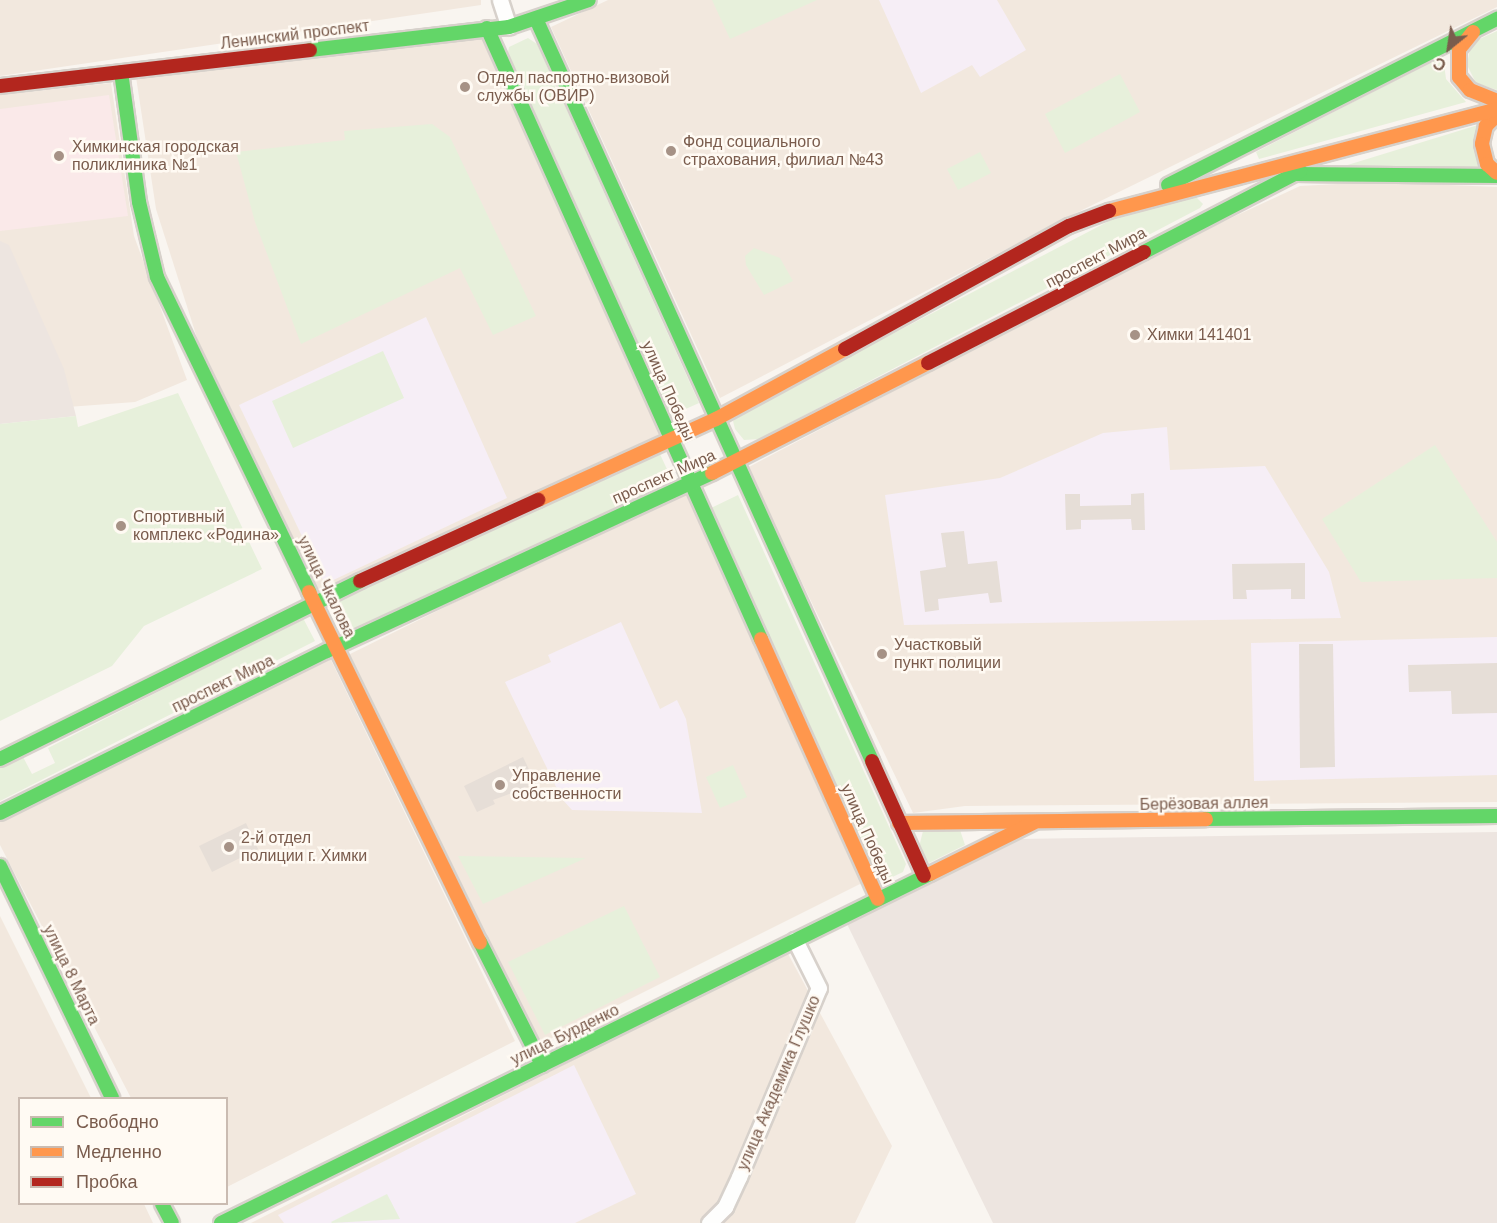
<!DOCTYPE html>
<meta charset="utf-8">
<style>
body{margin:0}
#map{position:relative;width:1497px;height:1223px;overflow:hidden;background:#f9f5f0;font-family:Helvetica,sans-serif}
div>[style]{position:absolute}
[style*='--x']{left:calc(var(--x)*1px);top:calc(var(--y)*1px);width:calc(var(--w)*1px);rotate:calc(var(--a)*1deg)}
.residential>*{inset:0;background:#f2e8de}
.industrial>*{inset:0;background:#ede5e0}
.education>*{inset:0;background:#f6eef6}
.medical>*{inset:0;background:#fae9e9}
.green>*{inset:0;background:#e7f0db}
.building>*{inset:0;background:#e6ded7}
.roads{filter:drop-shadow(2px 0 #d7d1cb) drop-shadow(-2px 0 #d7d1cb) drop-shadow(0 2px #d7d1cb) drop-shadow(0 -2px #d7d1cb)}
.street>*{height:15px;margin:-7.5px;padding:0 7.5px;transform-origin:7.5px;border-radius:7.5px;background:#fefefd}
.fast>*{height:14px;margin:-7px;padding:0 7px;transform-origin:7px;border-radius:7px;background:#63d668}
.slow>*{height:14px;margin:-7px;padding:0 7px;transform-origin:7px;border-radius:7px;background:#ff974d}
.jam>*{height:14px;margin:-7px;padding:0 7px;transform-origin:7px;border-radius:7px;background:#b3261e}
.dots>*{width:16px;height:16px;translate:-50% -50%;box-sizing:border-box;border:3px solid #fffaf3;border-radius:50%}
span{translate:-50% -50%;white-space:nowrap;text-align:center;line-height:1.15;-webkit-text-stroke:5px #fffaf3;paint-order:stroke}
.street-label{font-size:16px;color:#7a5c4d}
.poi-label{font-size:16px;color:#7a5c4d}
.left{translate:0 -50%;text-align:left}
.legend{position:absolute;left:18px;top:1097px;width:210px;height:108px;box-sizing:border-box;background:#fffaf3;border:2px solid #cabbb1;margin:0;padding:8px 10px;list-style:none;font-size:18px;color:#7a5c4d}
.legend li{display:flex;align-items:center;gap:12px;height:30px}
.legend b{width:30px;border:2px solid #cabbb1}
.north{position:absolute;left:1419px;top:18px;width:60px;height:60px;-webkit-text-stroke:4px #fffaf3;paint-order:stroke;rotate:210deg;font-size:16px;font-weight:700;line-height:24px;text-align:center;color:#7a5c4d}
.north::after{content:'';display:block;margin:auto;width:21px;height:27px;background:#7a5c4d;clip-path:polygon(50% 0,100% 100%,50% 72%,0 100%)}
</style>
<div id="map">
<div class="residential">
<i style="clip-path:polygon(0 0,481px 0,481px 5px,0 76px)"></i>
<i style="clip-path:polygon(608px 0,1497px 0,1497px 7px,1074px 214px,720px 398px,551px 27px)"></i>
<i style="clip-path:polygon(484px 37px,663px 436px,317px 592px,205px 363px,156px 209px,136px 77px)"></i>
<i style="clip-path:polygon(111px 83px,134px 236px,187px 380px,135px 402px,0 412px,0 95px)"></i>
<i style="clip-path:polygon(1375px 182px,1497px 187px,1497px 802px,965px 806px,913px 813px,747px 468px,1160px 251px,1300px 186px)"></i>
<i style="clip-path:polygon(686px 488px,862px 883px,540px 1044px,344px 657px)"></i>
<i style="clip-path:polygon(328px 654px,515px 1041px,227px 1187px,226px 1098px,131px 1098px,0 845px,0 819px)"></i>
<i style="clip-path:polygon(0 916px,91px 1098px,20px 1098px,20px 1204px,144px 1204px,153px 1223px,0 1223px)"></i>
<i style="clip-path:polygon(787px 952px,892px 1146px,855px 1223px,251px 1223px)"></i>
</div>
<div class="industrial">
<i style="clip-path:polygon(0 241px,9px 245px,64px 369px,76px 416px,0 424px)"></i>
<i style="clip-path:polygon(1497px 832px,1497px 1223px,993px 1223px,847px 924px,1013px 839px)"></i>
</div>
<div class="education">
<i style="clip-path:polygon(879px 0,997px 0,1026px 50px,980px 77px,972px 65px,921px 93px)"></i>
<i style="clip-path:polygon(426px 317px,507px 498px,325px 584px,239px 405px)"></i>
<i style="clip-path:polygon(1167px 427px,1170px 470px,1265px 466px,1329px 572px,1341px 618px,904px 625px,885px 495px,1000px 478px,1103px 433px)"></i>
<i style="clip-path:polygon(621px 622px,660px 709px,677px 700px,686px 719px,702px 813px,572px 810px,562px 799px,505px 682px,551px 662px,548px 655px)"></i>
<i style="clip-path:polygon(1497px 637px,1497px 775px,1254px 781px,1251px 643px)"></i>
<i style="clip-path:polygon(574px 1065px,636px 1194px,575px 1223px,284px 1223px,278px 1215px)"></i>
</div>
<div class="medical">
<i style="clip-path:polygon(109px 95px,128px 216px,0 231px,0 109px)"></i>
</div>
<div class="green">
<i style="clip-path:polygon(712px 0,817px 0,730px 39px)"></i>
<i style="clip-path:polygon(1497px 31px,1497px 90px,1476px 83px,1467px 65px,1471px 43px)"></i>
<i style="clip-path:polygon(528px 38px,537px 44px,699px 403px,668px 417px,507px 58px,509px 47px)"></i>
<i style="clip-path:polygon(1443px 56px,1446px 79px,1466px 102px,1259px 159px,1256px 152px)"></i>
<i style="clip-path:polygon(1120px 74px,1140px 112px,1065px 153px,1045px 114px)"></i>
<i style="clip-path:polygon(432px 124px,450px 137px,536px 316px,493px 335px,460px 268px,301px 344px,255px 222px,236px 152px,345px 140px,344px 131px)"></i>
<i style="clip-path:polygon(1478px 125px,1491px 174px,1341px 167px)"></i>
<i style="clip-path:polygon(980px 152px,991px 173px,958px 190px,947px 169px)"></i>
<i style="clip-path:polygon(1196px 197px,1203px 204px,1200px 208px,759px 439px,744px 440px,735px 429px,733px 421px,739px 414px,1111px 220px)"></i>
<i style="clip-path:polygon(754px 248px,780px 258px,793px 281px,764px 295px,746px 265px,745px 256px)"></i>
<i style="clip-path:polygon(383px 351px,404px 398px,293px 448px,272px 401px)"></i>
<i style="clip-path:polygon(178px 393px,262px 569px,144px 626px,112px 666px,0 721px,0 424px,76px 416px,78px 427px)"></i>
<i style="clip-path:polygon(1435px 445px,1497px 542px,1497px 578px,1361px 582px,1322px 519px)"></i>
<i style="clip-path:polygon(658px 450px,673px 482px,355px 631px,337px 598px)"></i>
<i style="clip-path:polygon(738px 495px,906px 864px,903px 872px,886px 880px,877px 878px,709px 509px)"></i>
<i style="clip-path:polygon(303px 618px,315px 641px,0 801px,0 767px,22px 755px,32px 774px,55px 763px,48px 748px)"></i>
<i style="clip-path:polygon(733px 765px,747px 797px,720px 808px,706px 777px)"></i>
<i style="clip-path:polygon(960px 830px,965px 845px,929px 863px,919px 847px,923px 831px)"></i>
<i style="clip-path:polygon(458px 856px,586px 858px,483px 904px)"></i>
<i style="clip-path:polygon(624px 906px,660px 977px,545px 1035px,508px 962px)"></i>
<i style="clip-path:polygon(387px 1194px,400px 1219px,332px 1223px,331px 1222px)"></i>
</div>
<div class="building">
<i style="clip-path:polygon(1144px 493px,1145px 530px,1132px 530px,1131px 519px,1081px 520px,1081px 529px,1066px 530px,1065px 494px,1080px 494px,1080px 506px,1131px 505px,1131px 494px)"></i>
<i style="clip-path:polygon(964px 531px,968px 564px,997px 561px,1002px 602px,990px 603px,988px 593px,938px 599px,939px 610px,925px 612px,920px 571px,946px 567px,941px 533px)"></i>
<i style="clip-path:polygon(1305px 563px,1305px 599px,1291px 599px,1291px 589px,1246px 590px,1247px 599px,1233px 599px,1232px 564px)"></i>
<i style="clip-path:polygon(1299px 644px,1333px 644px,1335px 767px,1300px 768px)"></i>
<i style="clip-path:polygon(1497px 663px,1497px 713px,1452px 714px,1451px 691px,1409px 692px,1408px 665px)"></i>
<i style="clip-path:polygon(523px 757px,536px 784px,493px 800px,495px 804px,477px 812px,464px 786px)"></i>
<i style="clip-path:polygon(246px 823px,258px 849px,212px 872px,199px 846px)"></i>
</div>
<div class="roads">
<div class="street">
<i style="--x:500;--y:0;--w:28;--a:72"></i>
<i style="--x:709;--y:1223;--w:23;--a:-45"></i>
<i style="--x:725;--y:1207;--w:33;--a:-65"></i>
<i style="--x:739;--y:1177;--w:205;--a:-67.1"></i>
<i style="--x:819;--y:988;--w:54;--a:-116.6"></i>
</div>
<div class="fast">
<i style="--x:537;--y:21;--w:812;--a:65.64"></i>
<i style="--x:487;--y:28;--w:670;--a:65.85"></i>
<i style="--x:310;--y:50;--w:200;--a:-6.6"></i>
<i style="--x:509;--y:27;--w:84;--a:-18.6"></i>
<i style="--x:121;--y:72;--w:131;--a:82.1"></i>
<i style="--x:139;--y:202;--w:77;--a:76.5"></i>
<i style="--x:157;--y:277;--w:350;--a:64.2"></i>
<i style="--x:1295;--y:174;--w:202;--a:0.6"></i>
<i style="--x:1168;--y:185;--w:369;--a:-26.8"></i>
<i style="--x:1144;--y:252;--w:176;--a:-27.4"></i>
<i style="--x:0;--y:759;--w:402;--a:-26.3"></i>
<i style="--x:0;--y:813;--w:365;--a:-26.4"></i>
<i style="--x:327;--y:651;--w:424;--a:-24.8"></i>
<i style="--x:1206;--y:819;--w:291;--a:-0.6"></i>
<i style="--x:0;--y:866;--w:258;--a:64.2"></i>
<i style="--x:480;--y:942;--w:138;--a:63.2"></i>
<i style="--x:162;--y:1204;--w:21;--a:62"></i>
<i style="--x:221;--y:1223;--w:790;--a:-26.21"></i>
</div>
<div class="slow">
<i style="--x:1473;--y:32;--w:22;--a:129"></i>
<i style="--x:1459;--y:49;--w:28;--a:90"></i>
<i style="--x:1459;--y:77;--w:17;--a:50"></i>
<i style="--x:1470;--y:90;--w:29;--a:22"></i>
<i style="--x:1497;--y:115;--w:16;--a:135"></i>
<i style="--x:1486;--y:126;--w:18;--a:103"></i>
<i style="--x:1482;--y:144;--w:21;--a:76"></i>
<i style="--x:1487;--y:164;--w:13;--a:42"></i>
<i style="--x:1109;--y:211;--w:401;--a:-14.7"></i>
<i style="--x:712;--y:473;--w:242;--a:-27"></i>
<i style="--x:538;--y:500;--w:196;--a:-24.5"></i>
<i style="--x:716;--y:419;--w:147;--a:-28.5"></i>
<i style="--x:309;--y:592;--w:390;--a:64"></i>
<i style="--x:761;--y:639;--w:285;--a:65.8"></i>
<i style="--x:899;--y:823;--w:307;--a:-0.7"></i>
<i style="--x:930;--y:874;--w:115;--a:-26.3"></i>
</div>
<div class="jam">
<i style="--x:0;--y:86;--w:312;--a:-6.6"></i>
<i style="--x:845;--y:349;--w:256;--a:-28.8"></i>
<i style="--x:1069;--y:226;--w:43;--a:-20.6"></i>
<i style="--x:928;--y:363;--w:243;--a:-27.2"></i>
<i style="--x:360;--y:581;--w:196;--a:-24.5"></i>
<i style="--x:872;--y:761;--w:126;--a:65.7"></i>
</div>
</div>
<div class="dots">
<i style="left:465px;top:87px;background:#a69286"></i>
<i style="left:671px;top:151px;background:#a69286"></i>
<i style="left:59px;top:156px;background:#a69286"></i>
<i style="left:1135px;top:335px;background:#a69286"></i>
<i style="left:121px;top:526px;background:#a69286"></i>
<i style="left:882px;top:654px;background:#a69286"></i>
<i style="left:500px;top:785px;background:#a69286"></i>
<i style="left:229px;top:847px;background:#a69286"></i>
</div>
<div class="street-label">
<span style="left:295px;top:35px;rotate:-7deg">Ленинский проспект</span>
<span style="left:1096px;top:258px;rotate:-28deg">проспект Мира</span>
<span style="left:668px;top:391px;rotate:66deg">улица Победы</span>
<span style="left:664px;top:477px;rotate:-24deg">проспект Мира</span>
<span style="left:326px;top:587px;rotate:64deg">улица Чкалова</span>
<span style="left:223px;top:684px;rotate:-26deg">проспект Мира</span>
<span style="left:1204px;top:804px;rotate:-1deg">Берёзовая аллея</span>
<span style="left:867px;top:834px;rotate:66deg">улица Победы</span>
<span style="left:71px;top:975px;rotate:64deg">улица 8 Марта</span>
<span style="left:565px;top:1035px;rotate:-26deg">улица Бурденко</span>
<span style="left:779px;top:1083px;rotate:-67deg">улица Академика Глушко</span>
</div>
<div class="poi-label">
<span class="left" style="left:477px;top:87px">Отдел паспортно-визовой<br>службы (ОВИР)</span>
<span class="left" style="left:683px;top:151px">Фонд социального<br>страхования, филиал №43</span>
<span class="left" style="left:72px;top:156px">Химкинская городская<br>поликлиника №1</span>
<span class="left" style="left:1147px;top:335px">Химки 141401</span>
<span class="left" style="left:133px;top:526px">Спортивный<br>комплекс «Родина»</span>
<span class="left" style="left:894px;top:654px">Участковый<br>пункт полиции</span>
<span class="left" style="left:512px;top:785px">Управление<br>собственности</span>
<span class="left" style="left:241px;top:847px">2-й отдел<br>полиции г. Химки</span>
</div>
<ul class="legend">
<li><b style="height:8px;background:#63d668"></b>Свободно</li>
<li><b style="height:8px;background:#ff974d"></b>Медленно</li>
<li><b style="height:8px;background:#b3261e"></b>Пробка</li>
</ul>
<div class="north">С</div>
</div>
